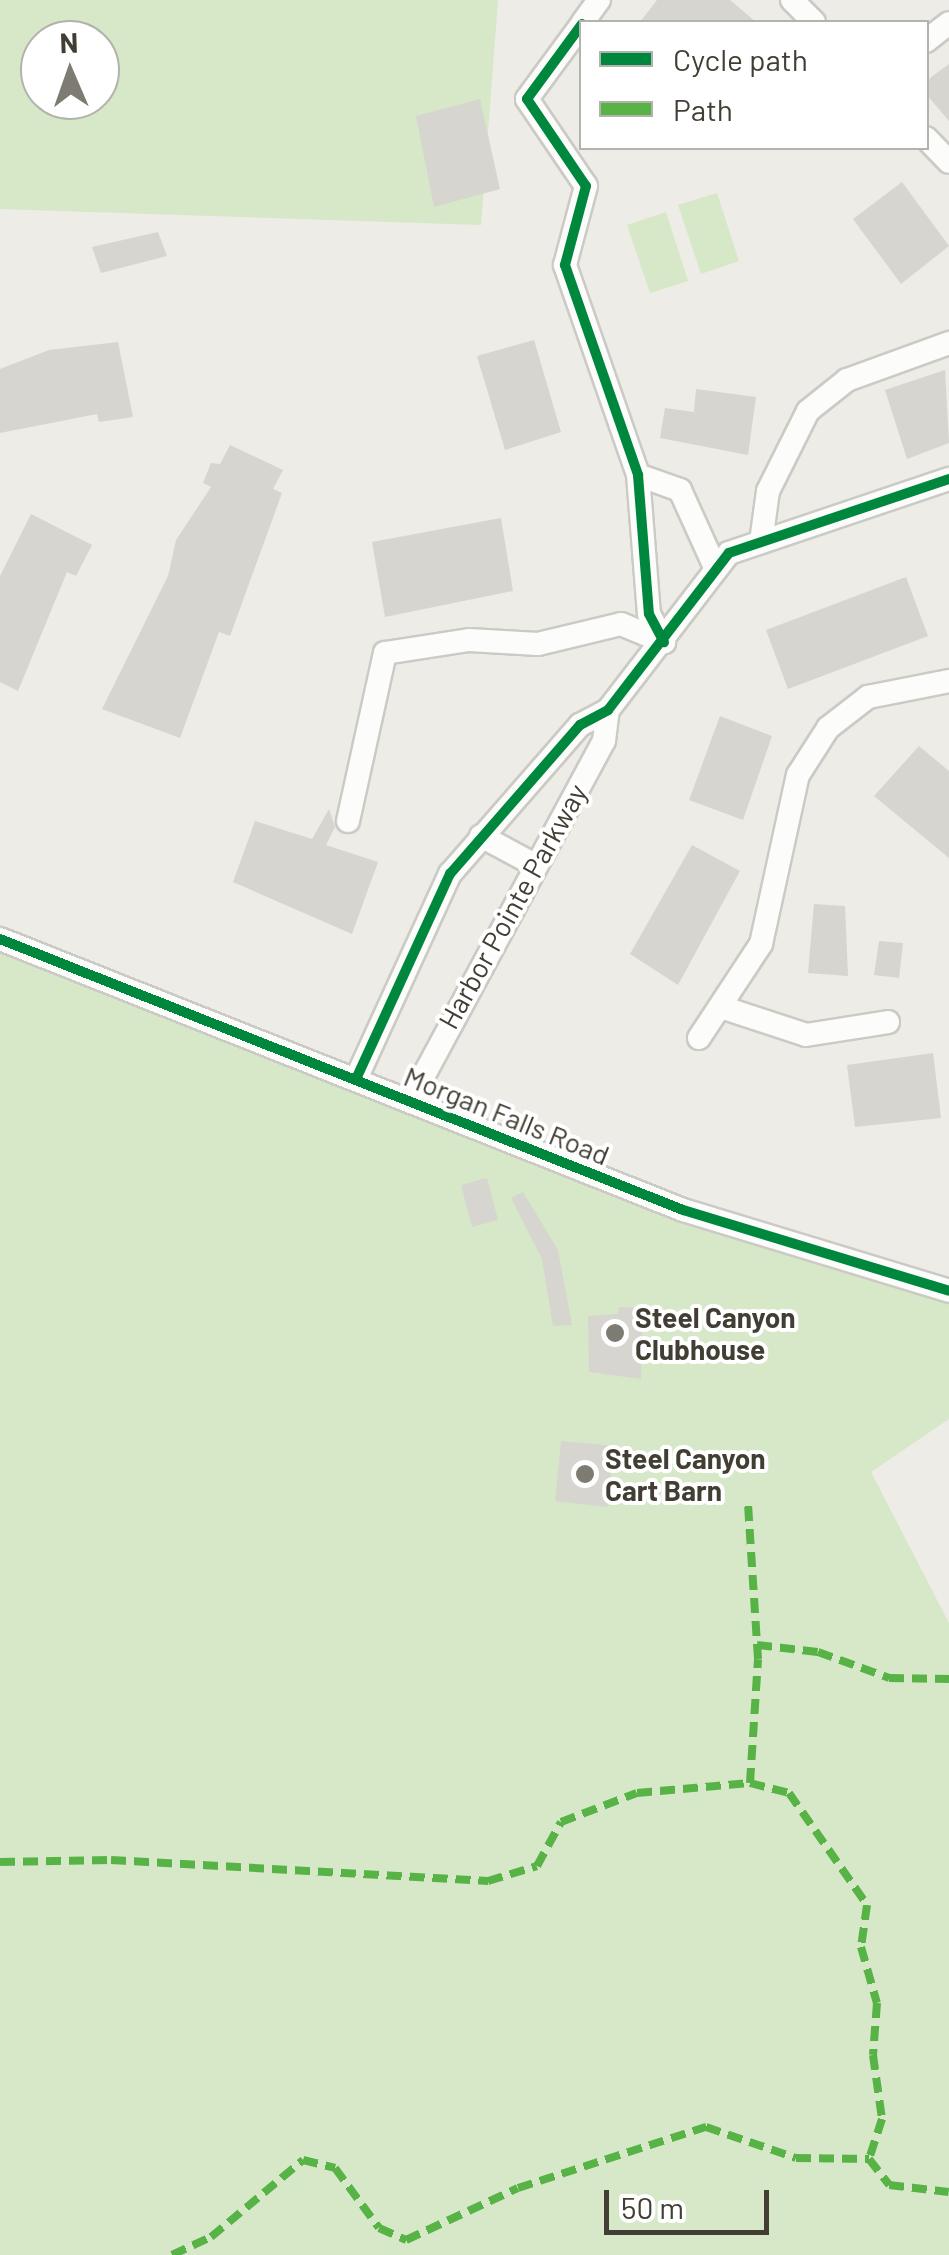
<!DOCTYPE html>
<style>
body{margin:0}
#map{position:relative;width:949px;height:2255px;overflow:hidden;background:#edece6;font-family:Barlow,sans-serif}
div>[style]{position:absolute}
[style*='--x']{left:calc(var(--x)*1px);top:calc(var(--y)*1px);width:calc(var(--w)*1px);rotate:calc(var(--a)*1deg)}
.green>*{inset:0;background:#d6e8c7}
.building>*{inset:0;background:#d6d5cf}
.roads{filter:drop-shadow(2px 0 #cbcac4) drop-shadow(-2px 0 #cbcac4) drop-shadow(0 2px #cbcac4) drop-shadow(0 -2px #cbcac4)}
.minor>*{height:22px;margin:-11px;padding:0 11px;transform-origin:11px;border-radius:11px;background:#fcfcfb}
.quiet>*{height:8px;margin-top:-4px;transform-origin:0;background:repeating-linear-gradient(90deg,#57b346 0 15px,transparent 0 23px)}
.cycleway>*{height:10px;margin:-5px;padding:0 5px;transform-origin:5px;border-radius:5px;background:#00873e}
.dots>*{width:28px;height:28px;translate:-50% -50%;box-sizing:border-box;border:5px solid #fff;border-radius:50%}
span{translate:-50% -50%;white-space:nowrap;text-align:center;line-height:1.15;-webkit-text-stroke:8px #fff;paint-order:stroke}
.street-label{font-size:28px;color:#423e33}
.poi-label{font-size:28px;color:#423e33;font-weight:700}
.left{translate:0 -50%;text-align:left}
.legend{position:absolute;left:579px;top:20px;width:350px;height:130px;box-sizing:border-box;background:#fff;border:2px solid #b3b2ad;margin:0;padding:12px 18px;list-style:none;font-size:30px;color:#423e33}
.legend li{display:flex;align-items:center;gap:20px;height:50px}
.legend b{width:50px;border:2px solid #b3b2ad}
.north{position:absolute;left:20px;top:20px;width:100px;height:100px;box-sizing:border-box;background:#fff;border:2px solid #b3b2ad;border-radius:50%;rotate:358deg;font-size:28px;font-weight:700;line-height:40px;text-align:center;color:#423e33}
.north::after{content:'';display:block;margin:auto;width:35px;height:45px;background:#7e7b72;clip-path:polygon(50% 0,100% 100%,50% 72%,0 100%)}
.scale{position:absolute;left:604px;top:2190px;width:165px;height:45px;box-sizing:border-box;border:5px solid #423e33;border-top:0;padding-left:12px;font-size:30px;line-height:35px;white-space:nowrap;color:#423e33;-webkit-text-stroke:8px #fff;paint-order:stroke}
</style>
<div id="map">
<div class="green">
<i style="clip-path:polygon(evenodd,0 0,498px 0,481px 225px,0 209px,0 0,40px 40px,100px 40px,100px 100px,40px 100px,40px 40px)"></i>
<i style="clip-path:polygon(717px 193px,739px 261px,701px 274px,678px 205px)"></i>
<i style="clip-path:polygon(666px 212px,688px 281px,650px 293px,627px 225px)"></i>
<i style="clip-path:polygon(0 935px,558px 1164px,949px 1282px,949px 1419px,871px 1472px,949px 1623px,949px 2255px,0 2255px)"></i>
</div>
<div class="building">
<i style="clip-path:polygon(657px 0,730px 0,756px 22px,640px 22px)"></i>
<i style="clip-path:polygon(949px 64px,949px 121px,926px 94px,926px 81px)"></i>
<i style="clip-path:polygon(480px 99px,500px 189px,434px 207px,416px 116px)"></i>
<i style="clip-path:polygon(902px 182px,949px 246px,901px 284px,853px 219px)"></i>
<i style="clip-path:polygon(158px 232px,167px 256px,101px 273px,92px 247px)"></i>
<i style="clip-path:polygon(534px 340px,561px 432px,505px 450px,477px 356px)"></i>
<i style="clip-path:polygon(118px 342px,133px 417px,99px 422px,97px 414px,0 433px,0 369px,49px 350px)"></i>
<i style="clip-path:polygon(945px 370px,949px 443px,907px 459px,885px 390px)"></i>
<i style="clip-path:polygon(696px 389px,756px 397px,748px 455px,660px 438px,665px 408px,694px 412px)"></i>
<i style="clip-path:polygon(230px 445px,283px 470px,273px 489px,282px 493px,230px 636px,219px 632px,180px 738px,102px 709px,168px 576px,176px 540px,211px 487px,203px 483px,211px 463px,220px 464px)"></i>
<i style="clip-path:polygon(31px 514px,92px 545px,76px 576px,67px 572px,18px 691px,0 682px,0 576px)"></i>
<i style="clip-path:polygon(501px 518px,513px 591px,385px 617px,372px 542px)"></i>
<i style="clip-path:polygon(906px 577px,928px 636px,788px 689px,766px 630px)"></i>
<i style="clip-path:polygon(720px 716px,772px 736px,743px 820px,689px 800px)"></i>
<i style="clip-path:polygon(919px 746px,949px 771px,949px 858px,874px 796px)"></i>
<i style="clip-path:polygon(329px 809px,335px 827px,326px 845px,378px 862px,352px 934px,233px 882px,255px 821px,312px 839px)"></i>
<i style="clip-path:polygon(692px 845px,740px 871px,678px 985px,630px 954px)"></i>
<i style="clip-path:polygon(814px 904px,845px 906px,848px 976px,808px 973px)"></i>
<i style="clip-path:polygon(879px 941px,903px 943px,899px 978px,874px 975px)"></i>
<i style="clip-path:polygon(933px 1053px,941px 1118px,855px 1127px,847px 1065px)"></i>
<i style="clip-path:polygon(487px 1178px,498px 1220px,472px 1227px,461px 1185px)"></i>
<i style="clip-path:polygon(523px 1192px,558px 1250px,572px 1325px,553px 1326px,542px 1259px,511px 1198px)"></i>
<i style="clip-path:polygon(619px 1307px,642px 1308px,641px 1379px,589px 1372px,588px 1316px,618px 1314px)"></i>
<i style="clip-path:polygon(561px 1441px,614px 1446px,608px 1507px,555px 1501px)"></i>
</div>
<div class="roads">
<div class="minor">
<i style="--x:792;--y:0;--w:31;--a:45"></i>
<i style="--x:583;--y:22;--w:27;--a:-54"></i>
<i style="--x:582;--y:24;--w:93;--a:126.3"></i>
<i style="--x:527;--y:99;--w:105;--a:55.9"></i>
<i style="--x:586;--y:186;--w:82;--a:104.9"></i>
<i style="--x:565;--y:265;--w:222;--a:70.8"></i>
<i style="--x:638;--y:475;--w:139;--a:85.5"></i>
<i style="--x:649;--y:614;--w:32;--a:62"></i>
<i style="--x:926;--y:41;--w:29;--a:-38"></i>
<i style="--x:926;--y:138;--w:33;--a:46"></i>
<i style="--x:638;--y:475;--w:45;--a:19.7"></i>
<i style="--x:680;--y:490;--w:85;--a:65.6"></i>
<i style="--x:761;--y:542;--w:51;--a:-82.2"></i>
<i style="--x:768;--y:491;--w:89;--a:-63.4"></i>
<i style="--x:808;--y:411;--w:50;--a:-38.5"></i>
<i style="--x:847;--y:380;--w:109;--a:-19.9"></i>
<i style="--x:348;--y:821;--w:172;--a:-77.6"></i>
<i style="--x:385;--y:653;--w:85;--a:-8.8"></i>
<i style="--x:469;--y:640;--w:69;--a:3.3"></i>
<i style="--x:538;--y:644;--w:85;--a:-13.5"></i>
<i style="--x:621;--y:624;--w:47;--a:22.7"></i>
<i style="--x:481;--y:836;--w:59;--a:28.3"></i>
<i style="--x:0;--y:939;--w:735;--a:21.64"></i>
<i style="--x:683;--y:1210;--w:278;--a:16.9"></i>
<i style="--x:721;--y:1007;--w:89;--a:18.2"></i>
<i style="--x:806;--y:1035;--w:83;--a:-9"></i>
<i style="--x:699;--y:1038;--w:113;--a:-56.6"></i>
<i style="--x:761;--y:944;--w:173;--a:-77.7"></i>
<i style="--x:798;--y:775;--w:56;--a:-57.4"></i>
<i style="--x:828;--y:728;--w:51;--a:-37.8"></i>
<i style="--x:868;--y:697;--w:83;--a:-11.2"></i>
<i style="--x:356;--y:1079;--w:226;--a:-65.4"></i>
<i style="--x:450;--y:874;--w:198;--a:-48.9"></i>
<i style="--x:580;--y:725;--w:32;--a:-28"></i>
<i style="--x:608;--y:710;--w:198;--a:-52.4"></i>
<i style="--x:729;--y:553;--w:232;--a:-18.6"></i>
<i style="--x:410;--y:1101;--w:409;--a:-61.7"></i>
<i style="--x:604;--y:741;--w:31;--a:-83"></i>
</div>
</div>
<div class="quiet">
<i style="--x:757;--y:1645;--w:61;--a:6.5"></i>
<i style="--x:818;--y:1652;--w:76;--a:20.1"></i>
<i style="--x:889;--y:1678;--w:60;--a:1"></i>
<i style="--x:750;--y:1783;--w:40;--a:14.4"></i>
<i style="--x:789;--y:1793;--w:136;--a:55.1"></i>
<i style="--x:867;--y:1905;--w:42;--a:98.1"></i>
<i style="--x:861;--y:1947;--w:58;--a:74.1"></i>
<i style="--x:877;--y:2003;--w:52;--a:94.4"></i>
<i style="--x:873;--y:2055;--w:65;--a:82"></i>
<i style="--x:882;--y:2119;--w:42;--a:108"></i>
<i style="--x:0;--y:1862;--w:111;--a:-1"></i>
<i style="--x:111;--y:1860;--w:378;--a:3.2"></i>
<i style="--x:488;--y:1881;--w:51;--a:-17"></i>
<i style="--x:537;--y:1866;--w:50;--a:-61.4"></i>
<i style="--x:561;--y:1822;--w:81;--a:-20.9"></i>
<i style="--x:637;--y:1793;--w:113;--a:-5.1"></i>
<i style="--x:750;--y:1783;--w:124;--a:-86.3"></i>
<i style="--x:758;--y:1659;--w:154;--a:-93.7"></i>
<i style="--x:172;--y:2255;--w:43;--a:-24.8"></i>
<i style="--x:211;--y:2237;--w:120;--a:-39.9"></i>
<i style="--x:303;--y:2160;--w:33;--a:14"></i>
<i style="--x:335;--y:2168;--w:74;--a:53.7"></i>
<i style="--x:379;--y:2228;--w:30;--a:24"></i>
<i style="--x:406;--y:2240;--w:123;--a:-24.9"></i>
<i style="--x:518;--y:2188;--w:198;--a:-18"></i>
<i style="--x:706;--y:2127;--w:95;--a:19"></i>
<i style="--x:796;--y:2158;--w:73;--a:0.8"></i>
<i style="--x:869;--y:2159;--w:33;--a:52"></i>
<i style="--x:889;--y:2185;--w:60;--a:6.7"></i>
</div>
<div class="cycleway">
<i style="--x:582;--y:24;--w:93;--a:126.3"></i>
<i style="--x:527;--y:99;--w:105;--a:55.9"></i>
<i style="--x:586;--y:186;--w:82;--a:104.9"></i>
<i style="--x:565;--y:265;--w:222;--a:70.8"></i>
<i style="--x:638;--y:475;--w:139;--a:85.5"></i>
<i style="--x:649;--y:614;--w:32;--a:62"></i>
<i style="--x:0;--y:939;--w:735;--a:21.64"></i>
<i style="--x:683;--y:1210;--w:278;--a:16.9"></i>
<i style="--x:356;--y:1079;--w:226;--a:-65.4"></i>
<i style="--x:450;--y:874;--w:198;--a:-48.9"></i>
<i style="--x:580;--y:725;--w:32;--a:-28"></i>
<i style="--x:608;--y:710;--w:198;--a:-52.4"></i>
<i style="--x:729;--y:553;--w:232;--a:-18.6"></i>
</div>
<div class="dots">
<i style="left:615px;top:1333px;background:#7e7b72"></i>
<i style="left:585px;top:1474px;background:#7e7b72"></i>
</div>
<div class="street-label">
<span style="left:512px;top:906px;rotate:-61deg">Harbor Pointe Parkway</span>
<span style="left:507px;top:1115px;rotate:22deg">Morgan Falls Road</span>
</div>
<div class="poi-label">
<span class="left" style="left:635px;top:1333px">Steel Canyon<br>Clubhouse</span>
<span class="left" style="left:605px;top:1474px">Steel Canyon<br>Cart Barn</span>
</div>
<ul class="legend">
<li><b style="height:12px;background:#00873e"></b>Cycle path</li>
<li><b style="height:12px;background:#57b346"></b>Path</li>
</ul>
<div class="north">N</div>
<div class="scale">50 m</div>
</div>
